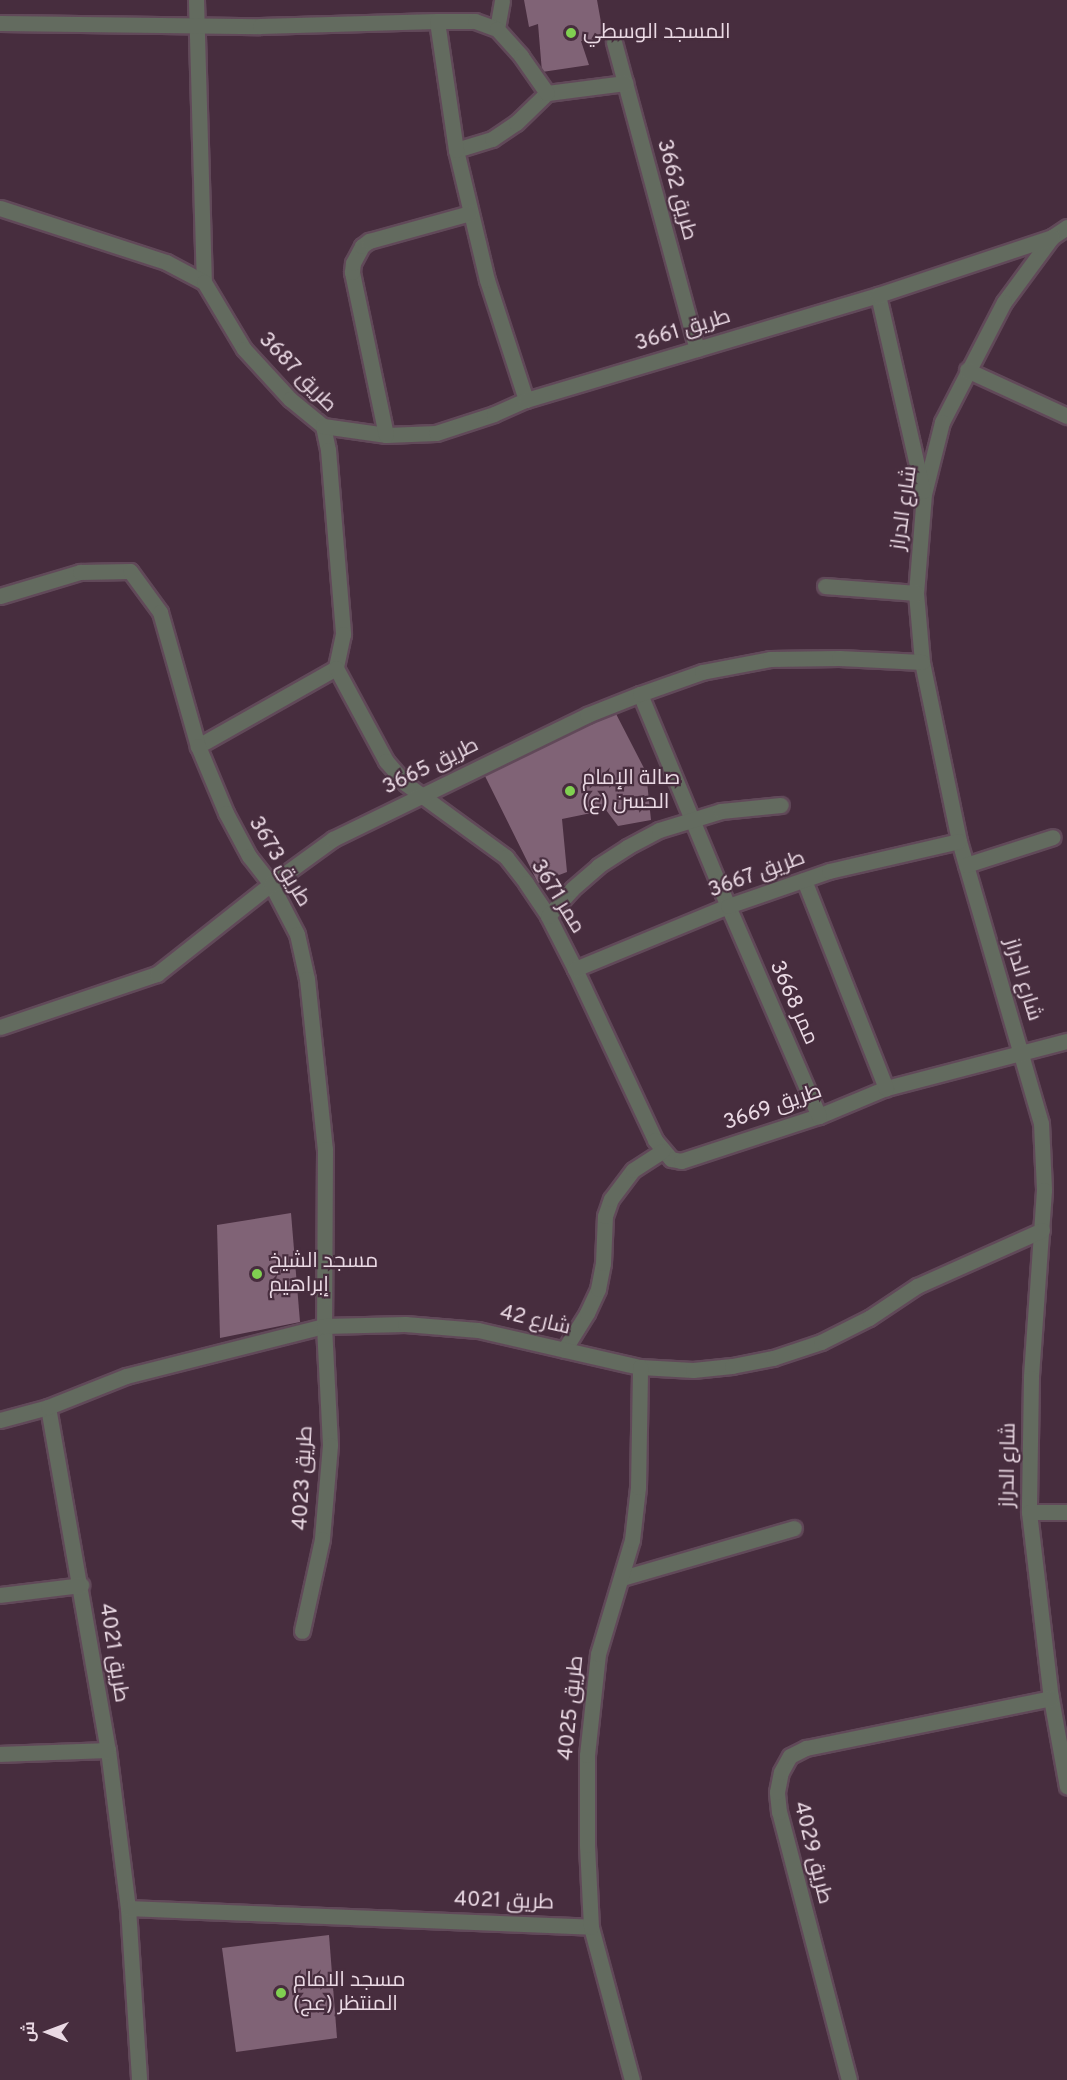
<!DOCTYPE html>
<meta charset="utf-8">
<style>
body{margin:0}
#map{position:relative;width:1067px;height:2080px;overflow:hidden;background:#472d3e;font-family:Overpass,Cairo,sans-serif}
div>[style]{position:absolute}
[style*='--x']{left:calc(var(--x)*1px);top:calc(var(--y)*1px);width:calc(var(--w)*1px);rotate:calc(var(--a)*1deg)}
.building>*{inset:0;background:#806376}
.roads{filter:drop-shadow(2px 0 #614959) drop-shadow(-2px 0 #614959) drop-shadow(0 2px #614959) drop-shadow(0 -2px #614959)}
.minor>*{height:15px;margin:-7.5px;padding:0 7.5px;transform-origin:7.5px;border-radius:7.5px;background:#636b5f}
.dots>*{width:16px;height:16px;translate:-50% -50%;box-sizing:border-box;border:3px solid #472d3e;border-radius:50%}
span{translate:-50% -50%;white-space:nowrap;text-align:center;line-height:1.15;-webkit-text-stroke:4.5px #472d3e;paint-order:stroke}
.poi-label{font-size:21px;color:#ead9e4}
.left{translate:0 -50%;text-align:left}
.street-label{font-size:21px;color:#ead9e4}
.north{position:absolute;left:18px;top:2002px;width:60px;height:60px;-webkit-text-stroke:4px #472d3e;paint-order:stroke;rotate:271deg;font-size:16px;font-weight:700;line-height:24px;text-align:center;color:#ead9e4}
.north::after{content:'';display:block;margin:auto;width:21px;height:27px;background:#ead9e4;clip-path:polygon(50% 0,100% 100%,50% 72%,0 100%)}
</style>
<div id="map">
<div class="building">
<i style="clip-path:polygon(524px 0,597px 0,604px 39px,581px 41px,589px 65px,542px 72px,538px 24px,529px 27px)"></i>
<i style="clip-path:polygon(613px 708px,646px 772px,651px 820px,618px 826px,606px 810px,562px 819px,567px 872px,538px 883px,481px 768px)"></i>
<i style="clip-path:polygon(291px 1213px,300px 1322px,220px 1338px,217px 1225px)"></i>
<i style="clip-path:polygon(329px 1935px,337px 2038px,236px 2052px,222px 1948px)"></i>
</div>
<div class="roads">
<div class="minor">
<i style="--x:196;--y:0;--w:282;--a:88.4"></i>
<i style="--x:0;--y:23;--w:260;--a:0.7"></i>
<i style="--x:260;--y:26;--w:177;--a:-1.6"></i>
<i style="--x:497;--y:29;--w:29;--a:-80"></i>
<i style="--x:614;--y:42;--w:318;--a:74.9"></i>
<i style="--x:456;--y:150;--w:38;--a:-17"></i>
<i style="--x:492;--y:139;--w:29;--a:-34"></i>
<i style="--x:516;--y:123;--w:43;--a:-44.1"></i>
<i style="--x:547;--y:93;--w:79;--a:-7.3"></i>
<i style="--x:0;--y:208;--w:175;--a:18"></i>
<i style="--x:166;--y:262;--w:43;--a:27.8"></i>
<i style="--x:204;--y:282;--w:78;--a:59.2"></i>
<i style="--x:244;--y:349;--w:68;--a:47.4"></i>
<i style="--x:290;--y:399;--w:43;--a:39.3"></i>
<i style="--x:323;--y:426;--w:25;--a:78"></i>
<i style="--x:328;--y:450;--w:185;--a:85.3"></i>
<i style="--x:343;--y:634;--w:35;--a:102"></i>
<i style="--x:336;--y:668;--w:159;--a:150.5"></i>
<i style="--x:1067;--y:227;--w:18;--a:146"></i>
<i style="--x:1052;--y:237;--w:81;--a:126.4"></i>
<i style="--x:1004;--y:302;--w:135;--a:117.3"></i>
<i style="--x:942;--y:422;--w:74;--a:104"></i>
<i style="--x:924;--y:494;--w:99;--a:94.6"></i>
<i style="--x:916;--y:593;--w:69;--a:85"></i>
<i style="--x:922;--y:662;--w:183;--a:78.3"></i>
<i style="--x:959;--y:841;--w:294;--a:73.8"></i>
<i style="--x:1041;--y:1123;--w:67;--a:87.4"></i>
<i style="--x:1044;--y:1190;--w:188;--a:94"></i>
<i style="--x:1031;--y:1378;--w:134;--a:90.9"></i>
<i style="--x:1029;--y:1512;--w:187;--a:83.3"></i>
<i style="--x:1051;--y:1698;--w:90;--a:79.8"></i>
<i style="--x:878;--y:295;--w:201;--a:77.1"></i>
<i style="--x:967;--y:370;--w:110;--a:24.7"></i>
<i style="--x:526;--y:400;--w:126;--a:-108"></i>
<i style="--x:487;--y:280;--w:134;--a:-103.4"></i>
<i style="--x:456;--y:150;--w:130;--a:-98.4"></i>
<i style="--x:437;--y:21;--w:38;--a:0"></i>
<i style="--x:475;--y:21;--w:23;--a:20"></i>
<i style="--x:497;--y:29;--w:36;--a:48"></i>
<i style="--x:521;--y:56;--w:45;--a:54.9"></i>
<i style="--x:323;--y:426;--w:64;--a:8.1"></i>
<i style="--x:386;--y:435;--w:50;--a:-2.3"></i>
<i style="--x:436;--y:433;--w:61;--a:-18.1"></i>
<i style="--x:494;--y:414;--w:35;--a:-24"></i>
<i style="--x:526;--y:400;--w:367;--a:-16.6"></i>
<i style="--x:878;--y:295;--w:183;--a:-18.4"></i>
<i style="--x:386;--y:435;--w:167;--a:-101.8"></i>
<i style="--x:352;--y:272;--w:9;--a:-84"></i>
<i style="--x:353;--y:263;--w:19;--a:-62"></i>
<i style="--x:362;--y:246;--w:9;--a:-36"></i>
<i style="--x:369;--y:241;--w:105;--a:-15.5"></i>
<i style="--x:825;--y:586;--w:91;--a:4.4"></i>
<i style="--x:0;--y:596;--w:84;--a:-16.7"></i>
<i style="--x:80;--y:572;--w:50;--a:-1.1"></i>
<i style="--x:130;--y:571;--w:51;--a:53.8"></i>
<i style="--x:160;--y:612;--w:139;--a:74.2"></i>
<i style="--x:198;--y:746;--w:73;--a:67.3"></i>
<i style="--x:226;--y:813;--w:49;--a:61.9"></i>
<i style="--x:249;--y:856;--w:36;--a:52"></i>
<i style="--x:271;--y:884;--w:56;--a:62.5"></i>
<i style="--x:297;--y:934;--w:46;--a:77.5"></i>
<i style="--x:307;--y:979;--w:171;--a:84"></i>
<i style="--x:325;--y:1149;--w:177;--a:90.3"></i>
<i style="--x:324;--y:1326;--w:119;--a:87.1"></i>
<i style="--x:330;--y:1445;--w:94;--a:94.9"></i>
<i style="--x:322;--y:1539;--w:94;--a:102.3"></i>
<i style="--x:336;--y:668;--w:106;--a:61.7"></i>
<i style="--x:386;--y:761;--w:30;--a:49"></i>
<i style="--x:406;--y:784;--w:124;--a:36.1"></i>
<i style="--x:506;--y:857;--w:33;--a:52"></i>
<i style="--x:526;--y:883;--w:40;--a:56"></i>
<i style="--x:548;--y:916;--w:59;--a:63"></i>
<i style="--x:575;--y:969;--w:189;--a:64.9"></i>
<i style="--x:655;--y:1140;--w:25;--a:50"></i>
<i style="--x:671;--y:1159;--w:10;--a:11"></i>
<i style="--x:681;--y:1161;--w:145;--a:-18.1"></i>
<i style="--x:819;--y:1116;--w:73;--a:-22.7"></i>
<i style="--x:886;--y:1088;--w:187;--a:-14.6"></i>
<i style="--x:640;--y:694;--w:230;--a:67.5"></i>
<i style="--x:728;--y:906;--w:229;--a:66.6"></i>
<i style="--x:966;--y:865;--w:91;--a:-17.8"></i>
<i style="--x:804;--y:880;--w:224;--a:68.5"></i>
<i style="--x:548;--y:916;--w:36;--a:-48"></i>
<i style="--x:572;--y:889;--w:35;--a:-41"></i>
<i style="--x:598;--y:866;--w:35;--a:-33"></i>
<i style="--x:627;--y:847;--w:36;--a:-28"></i>
<i style="--x:659;--y:830;--w:65;--a:-17"></i>
<i style="--x:721;--y:811;--w:60;--a:-5.7"></i>
<i style="--x:575;--y:969;--w:165;--a:-22.4"></i>
<i style="--x:728;--y:906;--w:107;--a:-19.1"></i>
<i style="--x:829;--y:871;--w:133;--a:-13"></i>
<i style="--x:0;--y:1027;--w:166;--a:-18.7"></i>
<i style="--x:157;--y:974;--w:145;--a:-38.3"></i>
<i style="--x:271;--y:884;--w:77;--a:-36"></i>
<i style="--x:333;--y:839;--w:283;--a:-26"></i>
<i style="--x:587;--y:715;--w:57;--a:-21.6"></i>
<i style="--x:640;--y:694;--w:66;--a:-19.5"></i>
<i style="--x:702;--y:672;--w:69;--a:-10.8"></i>
<i style="--x:770;--y:659;--w:69;--a:-0.8"></i>
<i style="--x:839;--y:658;--w:83;--a:2.8"></i>
<i style="--x:564;--y:1350;--w:44;--a:-58.1"></i>
<i style="--x:587;--y:1313;--w:26;--a:-65"></i>
<i style="--x:598;--y:1289;--w:26;--a:-79"></i>
<i style="--x:603;--y:1263;--w:47;--a:-87.6"></i>
<i style="--x:605;--y:1216;--w:18;--a:-71"></i>
<i style="--x:611;--y:1199;--w:36;--a:-53"></i>
<i style="--x:633;--y:1170;--w:35;--a:-33"></i>
<i style="--x:48;--y:1407;--w:348;--a:80.1"></i>
<i style="--x:108;--y:1750;--w:159;--a:82.8"></i>
<i style="--x:128;--y:1908;--w:172;--a:86.3"></i>
<i style="--x:0;--y:1420;--w:50;--a:-15.2"></i>
<i style="--x:48;--y:1407;--w:84;--a:-21.7"></i>
<i style="--x:126;--y:1376;--w:204;--a:-14.2"></i>
<i style="--x:324;--y:1326;--w:81;--a:-1.4"></i>
<i style="--x:405;--y:1324;--w:73;--a:4.7"></i>
<i style="--x:478;--y:1330;--w:166;--a:12.9"></i>
<i style="--x:640;--y:1367;--w:53;--a:3.2"></i>
<i style="--x:693;--y:1370;--w:39;--a:-6"></i>
<i style="--x:732;--y:1366;--w:42;--a:-11"></i>
<i style="--x:773;--y:1358;--w:51;--a:-18.4"></i>
<i style="--x:821;--y:1342;--w:54;--a:-26.6"></i>
<i style="--x:869;--y:1318;--w:58;--a:-33.7"></i>
<i style="--x:917;--y:1286;--w:137;--a:-24.1"></i>
<i style="--x:1029;--y:1512;--w:38;--a:0"></i>
<i style="--x:622;--y:1578;--w:179;--a:-16.2"></i>
<i style="--x:0;--y:1595;--w:82;--a:-7"></i>
<i style="--x:0;--y:1754;--w:108;--a:-2.1"></i>
<i style="--x:128;--y:1908;--w:463;--a:2.3"></i>
<i style="--x:632;--y:2080;--w:158;--a:-105"></i>
<i style="--x:591;--y:1927;--w:82;--a:-92.8"></i>
<i style="--x:587;--y:1845;--w:90;--a:-90"></i>
<i style="--x:587;--y:1755;--w:102;--a:-83.8"></i>
<i style="--x:598;--y:1654;--w:119;--a:-73.4"></i>
<i style="--x:632;--y:1540;--w:53;--a:-83.5"></i>
<i style="--x:638;--y:1487;--w:120;--a:-89"></i>
<i style="--x:849;--y:2080;--w:277;--a:-104.6"></i>
<i style="--x:779;--y:1812;--w:20;--a:-96"></i>
<i style="--x:777;--y:1792;--w:20;--a:-79"></i>
<i style="--x:781;--y:1772;--w:18;--a:-61"></i>
<i style="--x:790;--y:1756;--w:18;--a:-27"></i>
<i style="--x:806;--y:1748;--w:250;--a:-11.5"></i>
</div>
</div>
<div class="dots">
<i style="left:571px;top:33px;background:#80d051"></i>
<i style="left:570px;top:791px;background:#80d051"></i>
<i style="left:257px;top:1274px;background:#80d051"></i>
<i style="left:281px;top:1993px;background:#80d051"></i>
</div>
<div class="poi-label">
<span class="left" style="left:583px;top:33px">المسجد الوسطي</span>
<span class="left" style="left:582px;top:791px">صالة الإمام<br>الحسن (ع)</span>
<span class="left" style="left:269px;top:1274px">مسجد الشيخ<br>إبراهيم</span>
<span class="left" style="left:293px;top:1993px">مسجد الامام<br>المنتظر (عج)</span>
</div>
<div class="street-label">
<span style="left:676px;top:190px;rotate:75deg">طريق 3662</span>
<span style="left:683px;top:331px;rotate:-17deg">طريق 3661</span>
<span style="left:297px;top:373px;rotate:46deg">طريق 3687</span>
<span style="left:905px;top:508px;rotate:-82deg">شارع الدراز</span>
<span style="left:431px;top:767px;rotate:-26deg">طريق 3665</span>
<span style="left:279px;top:862px;rotate:59deg">طريق 3673</span>
<span style="left:757px;top:875px;rotate:-20deg">طريق 3667</span>
<span style="left:557px;top:897px;rotate:58deg">ممر 3671</span>
<span style="left:1022px;top:980px;rotate:73deg">شارع الدراز</span>
<span style="left:793px;top:1003px;rotate:66deg">ممر 3668</span>
<span style="left:773px;top:1108px;rotate:-19deg">طريق 3669</span>
<span style="left:535px;top:1321px;rotate:13deg">شارع 42</span>
<span style="left:1009px;top:1465px;rotate:-89deg">شارع الدراز</span>
<span style="left:304px;top:1478px;rotate:-87deg">طريق 4023</span>
<span style="left:113px;top:1653px;rotate:81deg">طريق 4021</span>
<span style="left:572px;top:1708px;rotate:-84deg">طريق 4025</span>
<span style="left:812px;top:1853px;rotate:76deg">طريق 4029</span>
<span style="left:504px;top:1902px;rotate:2deg">طريق 4021</span>
</div>
<div class="north">ش</div>
</div>
